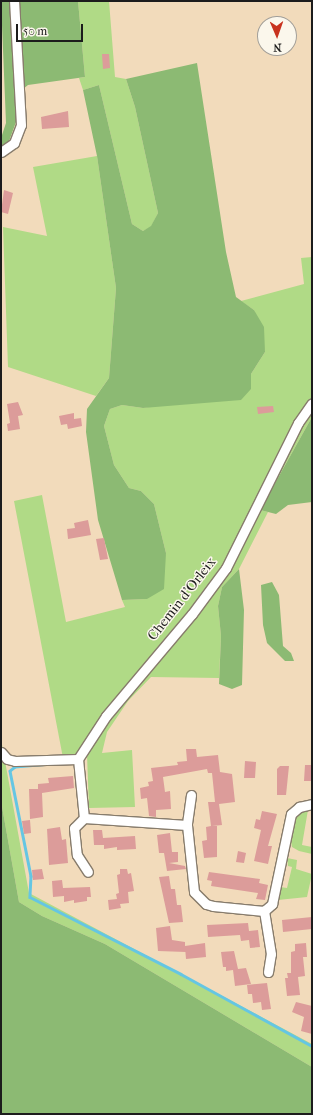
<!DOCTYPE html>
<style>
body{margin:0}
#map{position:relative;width:313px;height:1115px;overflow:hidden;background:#f2dbbb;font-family:"IM FELL French Canon",serif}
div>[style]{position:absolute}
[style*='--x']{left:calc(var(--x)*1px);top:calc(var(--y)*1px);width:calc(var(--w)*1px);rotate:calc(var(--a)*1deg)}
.green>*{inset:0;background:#b0da86}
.forest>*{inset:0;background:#8cba73}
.stream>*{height:2.5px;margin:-1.25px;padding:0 1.25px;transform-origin:1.25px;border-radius:1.25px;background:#65c6e3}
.building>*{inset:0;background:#dc9c9a}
.roads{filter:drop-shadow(1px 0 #877c6c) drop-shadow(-1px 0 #877c6c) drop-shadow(0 1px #877c6c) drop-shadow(0 -1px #877c6c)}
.street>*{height:9px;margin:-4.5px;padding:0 4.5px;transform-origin:4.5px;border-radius:4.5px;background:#fff}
span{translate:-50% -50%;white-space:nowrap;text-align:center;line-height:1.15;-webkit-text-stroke:3px #fbf7ec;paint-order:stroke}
.street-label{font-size:14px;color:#1c1c1c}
.frame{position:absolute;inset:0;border:2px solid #1c1c1c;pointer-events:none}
.north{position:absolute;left:257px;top:16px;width:40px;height:40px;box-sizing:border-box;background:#fbf7ec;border:1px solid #a29f99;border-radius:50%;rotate:178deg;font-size:11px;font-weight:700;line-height:16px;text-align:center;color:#1c1c1c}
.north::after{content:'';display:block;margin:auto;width:14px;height:18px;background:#c8321e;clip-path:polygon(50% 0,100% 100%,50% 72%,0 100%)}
.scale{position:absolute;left:16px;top:24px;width:67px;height:18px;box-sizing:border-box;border:2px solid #1c1c1c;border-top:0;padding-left:5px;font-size:12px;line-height:14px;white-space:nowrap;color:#1c1c1c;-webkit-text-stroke:3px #fbf7ec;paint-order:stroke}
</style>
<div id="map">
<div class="green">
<i style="clip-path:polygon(78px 1px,109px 1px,115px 77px,126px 79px,135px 107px,158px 213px,151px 227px,143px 231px,132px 224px,99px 85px,83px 90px,79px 78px,85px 77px)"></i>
<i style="clip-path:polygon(97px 156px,116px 288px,109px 378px,96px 396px,8px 367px,3px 227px,47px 236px,33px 167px)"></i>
<i style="clip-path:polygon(312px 257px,312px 417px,260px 510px,268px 512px,239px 569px,222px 587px,218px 606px,221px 636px,219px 678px,151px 677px,128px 701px,107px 732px,102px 753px,132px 750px,135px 807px,89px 808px,87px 755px,63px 758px,14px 501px,42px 495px,66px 622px,125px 607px,122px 600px,147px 599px,166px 553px,154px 504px,141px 491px,129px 488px,114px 465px,104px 426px,110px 409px,122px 405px,143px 408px,251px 389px,251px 374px,265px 352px,254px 310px,241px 301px,304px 284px,301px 258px)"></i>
<i style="clip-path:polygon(1px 739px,29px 893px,312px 1044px,312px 1067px,105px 944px,42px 916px,19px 902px,1px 801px)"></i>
<i style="clip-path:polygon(308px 810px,302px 845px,312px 847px,312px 854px,299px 851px,292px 847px,291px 842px,294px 819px,297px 815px)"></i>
<i style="clip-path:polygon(287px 858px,297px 860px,296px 869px,312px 874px,307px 897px,278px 900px,280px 887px,287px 888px,292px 867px,288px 866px)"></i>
</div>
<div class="forest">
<i style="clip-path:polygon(1px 1px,78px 1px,85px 77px,28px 85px,18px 93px,16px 122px,8px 144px,1px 148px,1px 138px,6px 123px)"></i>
<i style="clip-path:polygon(197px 63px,226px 252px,236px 297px,254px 310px,264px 327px,265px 352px,251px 374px,251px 389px,241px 400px,143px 408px,122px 405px,110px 409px,104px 426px,114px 465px,129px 488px,141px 491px,154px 504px,166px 553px,164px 589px,147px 599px,122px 600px,98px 520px,86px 432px,87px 409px,109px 378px,116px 288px,97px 156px,83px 90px,99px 85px,132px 224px,143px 231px,151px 226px,158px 213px,135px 107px,126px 79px)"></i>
<i style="clip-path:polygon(312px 417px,312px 502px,288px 505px,276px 514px,260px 510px)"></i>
<i style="clip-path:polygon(239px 569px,244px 610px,242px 685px,232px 689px,219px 684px,221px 636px,218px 606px,222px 587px)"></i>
<i style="clip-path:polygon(272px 582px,279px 595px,283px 646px,291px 653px,294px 661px,285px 661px,267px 643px,263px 625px,261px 585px)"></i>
<i style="clip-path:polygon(1px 801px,19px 902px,42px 916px,105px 944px,312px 1067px,312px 1114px,1px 1114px)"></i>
</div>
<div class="stream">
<i style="--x:50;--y:764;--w:35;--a:175"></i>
<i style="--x:15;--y:767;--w:6;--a:141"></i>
<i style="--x:10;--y:771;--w:107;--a:78.7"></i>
<i style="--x:31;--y:876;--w:21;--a:93"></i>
<i style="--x:30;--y:897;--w:169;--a:27"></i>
<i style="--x:181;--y:974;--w:149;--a:28.8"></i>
</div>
<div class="building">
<i style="clip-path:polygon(102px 54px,109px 54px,110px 68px,103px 69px)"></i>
<i style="clip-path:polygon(68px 111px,69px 127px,42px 129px,41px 117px)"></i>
<i style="clip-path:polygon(4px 190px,13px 193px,8px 214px,1px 212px)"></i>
<i style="clip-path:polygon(18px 402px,23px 415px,18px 416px,20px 429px,8px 431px,7px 424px,10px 423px,7px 404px)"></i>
<i style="clip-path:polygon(273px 406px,274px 412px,258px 414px,257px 407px)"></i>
<i style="clip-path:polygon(74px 413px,74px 419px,81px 418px,82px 426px,68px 429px,67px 424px,61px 425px,59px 416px)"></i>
<i style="clip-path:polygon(88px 520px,91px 535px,68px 539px,67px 529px,75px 528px,74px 523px)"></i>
<i style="clip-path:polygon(104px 538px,108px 559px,100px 560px,96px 539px)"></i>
<i style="clip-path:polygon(186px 749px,196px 749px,197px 757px,218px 755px,220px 772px,232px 774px,235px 802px,219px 804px,222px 825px,212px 826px,217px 826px,217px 857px,204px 858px,202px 841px,207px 840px,206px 827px,211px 826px,208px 802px,215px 802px,212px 773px,208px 773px,207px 769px,163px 777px,165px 792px,170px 791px,171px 809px,156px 810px,156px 817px,149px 816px,147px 798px,141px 799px,140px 788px,149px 786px,148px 782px,153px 781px,151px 768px,178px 765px,177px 762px,187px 761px)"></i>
<i style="clip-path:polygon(245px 761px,256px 762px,255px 778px,244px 778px)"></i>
<i style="clip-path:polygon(305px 765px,312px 765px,312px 781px,304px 781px)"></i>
<i style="clip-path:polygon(280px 766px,289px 766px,286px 795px,277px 795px,277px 769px)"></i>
<i style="clip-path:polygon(73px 776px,74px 788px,42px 793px,43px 817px,30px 819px,29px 789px,38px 789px,38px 784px,49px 783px,48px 778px)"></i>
<i style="clip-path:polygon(262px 811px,277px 814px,268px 846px,272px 846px,268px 864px,254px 861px,261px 830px,254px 828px,256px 819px,260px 820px)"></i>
<i style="clip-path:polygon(30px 820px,31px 833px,24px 834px,22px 821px)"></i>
<i style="clip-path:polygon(60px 827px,62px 840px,66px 839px,68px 863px,49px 865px,47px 829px)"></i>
<i style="clip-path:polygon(93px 830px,102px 830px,103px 838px,135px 836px,136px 849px,117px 850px,117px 847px,104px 849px,104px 845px,94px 845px)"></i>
<i style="clip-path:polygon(170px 833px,172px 852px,178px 852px,178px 862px,169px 863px,185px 866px,186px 869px,167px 871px,164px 853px,159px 853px,157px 835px)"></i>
<i style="clip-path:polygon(238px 851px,246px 853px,244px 863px,236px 862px)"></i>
<i style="clip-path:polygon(42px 869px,44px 879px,33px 880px,32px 870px)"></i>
<i style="clip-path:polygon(120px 869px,127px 869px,128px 874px,131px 873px,134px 891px,128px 892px,129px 903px,120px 904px,121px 908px,109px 910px,108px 900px,117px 899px,116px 894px,119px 893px,117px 875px,120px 874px)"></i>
<i style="clip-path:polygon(209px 872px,260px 879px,259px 883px,268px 885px,265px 900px,256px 899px,258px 893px,211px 886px,212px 881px,207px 880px)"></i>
<i style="clip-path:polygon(169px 876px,171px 889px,175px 889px,177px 905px,181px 905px,183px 922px,169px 923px,159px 877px)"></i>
<i style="clip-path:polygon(62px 880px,63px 888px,90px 887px,91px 897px,87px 897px,87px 901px,74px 903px,74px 900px,64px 902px,64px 896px,53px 897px,52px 881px)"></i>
<i style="clip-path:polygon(312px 917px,312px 929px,283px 932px,282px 920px)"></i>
<i style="clip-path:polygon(248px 923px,249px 931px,258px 930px,260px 947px,250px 948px,249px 940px,241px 941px,240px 935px,208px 937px,207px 925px)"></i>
<i style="clip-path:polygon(170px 926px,172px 940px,185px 942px,185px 946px,205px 943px,206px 957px,186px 959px,185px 947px,186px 952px,158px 951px,156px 928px)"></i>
<i style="clip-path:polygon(306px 943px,307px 957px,303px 957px,305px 976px,298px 977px,300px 995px,287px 996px,285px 978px,288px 978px,287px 973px,291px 973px,291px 952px,295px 951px,295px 944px)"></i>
<i style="clip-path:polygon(234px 951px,238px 969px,246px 968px,251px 984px,235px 986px,233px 970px,226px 971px,226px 967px,223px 967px,221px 952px)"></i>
<i style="clip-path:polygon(267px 983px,271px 1009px,262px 1010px,261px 1002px,253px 1003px,252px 994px,248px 994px,247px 985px)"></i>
<i style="clip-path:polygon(296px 1002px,312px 1006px,312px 1034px,301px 1031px,304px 1017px,292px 1012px)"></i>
</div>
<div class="roads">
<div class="street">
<i style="--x:1;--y:152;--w:16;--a:-35"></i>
<i style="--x:14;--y:143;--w:19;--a:-69"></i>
<i style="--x:21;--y:125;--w:124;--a:-93.2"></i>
<i style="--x:1;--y:752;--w:9;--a:49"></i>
<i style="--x:7;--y:759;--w:8;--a:14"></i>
<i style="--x:15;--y:761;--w:63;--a:-1.8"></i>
<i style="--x:78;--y:759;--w:51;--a:-56.9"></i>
<i style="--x:106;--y:716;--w:133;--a:-49.9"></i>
<i style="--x:192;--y:614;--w:57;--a:-53.5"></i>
<i style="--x:226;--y:568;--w:162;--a:-63.6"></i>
<i style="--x:298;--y:423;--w:24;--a:-55"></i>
<i style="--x:78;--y:759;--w:59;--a:84.2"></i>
<i style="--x:84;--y:818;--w:103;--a:3.9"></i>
<i style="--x:191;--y:795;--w:30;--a:98"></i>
<i style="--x:187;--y:825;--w:67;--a:84"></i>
<i style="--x:194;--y:892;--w:17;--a:45"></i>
<i style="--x:206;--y:904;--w:7;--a:16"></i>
<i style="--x:213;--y:906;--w:51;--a:5.6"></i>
<i style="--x:84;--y:818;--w:14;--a:135"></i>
<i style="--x:74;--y:828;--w:27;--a:84"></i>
<i style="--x:77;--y:855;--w:20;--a:57"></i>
<i style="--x:268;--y:972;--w:18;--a:-81"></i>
<i style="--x:271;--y:954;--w:44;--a:-99.2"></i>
<i style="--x:264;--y:911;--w:11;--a:-41"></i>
<i style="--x:272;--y:904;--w:92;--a:-78.1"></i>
<i style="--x:291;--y:814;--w:11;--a:-41"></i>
<i style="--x:299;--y:807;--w:13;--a:-13"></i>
</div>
</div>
<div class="street-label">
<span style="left:182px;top:599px;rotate:-52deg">Chemin d'Orleix</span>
</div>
<div class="frame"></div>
<div class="north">N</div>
<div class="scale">50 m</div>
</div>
